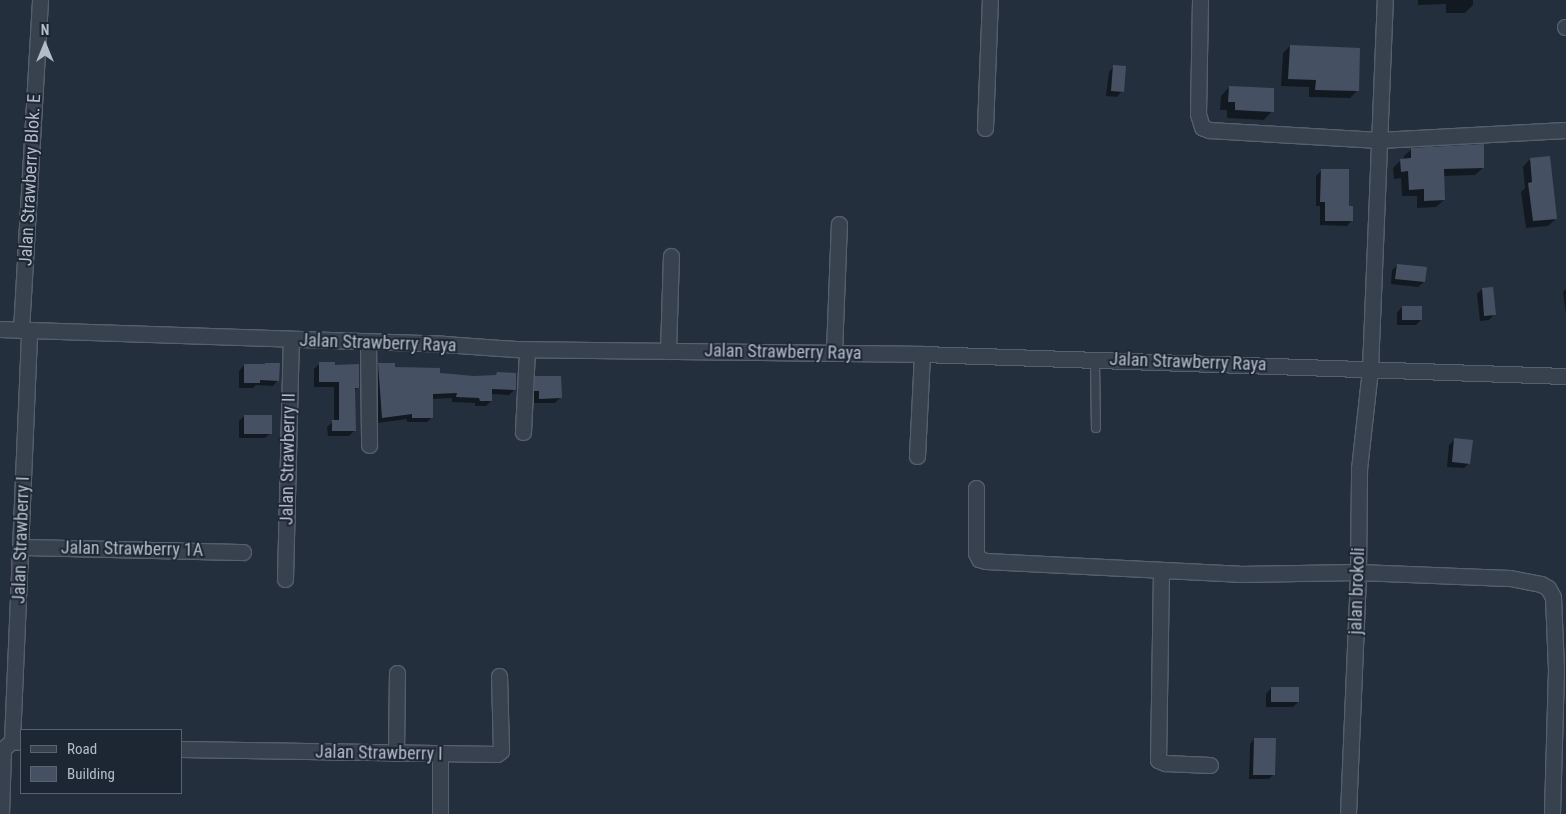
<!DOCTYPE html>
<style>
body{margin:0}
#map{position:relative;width:1566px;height:814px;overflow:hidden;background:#242f3e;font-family:"Roboto Condensed",sans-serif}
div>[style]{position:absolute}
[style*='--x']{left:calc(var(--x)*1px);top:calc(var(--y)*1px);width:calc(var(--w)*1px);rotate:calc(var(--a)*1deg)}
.shadow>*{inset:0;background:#0007}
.building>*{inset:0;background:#455162}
.roads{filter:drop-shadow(1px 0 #565f6c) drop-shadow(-1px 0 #565f6c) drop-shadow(0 1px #565f6c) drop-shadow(0 -1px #565f6c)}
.lane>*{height:8px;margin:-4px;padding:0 4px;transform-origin:4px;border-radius:4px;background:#38414e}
.street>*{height:15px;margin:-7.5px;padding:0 7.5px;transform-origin:7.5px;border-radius:7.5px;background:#38414e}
span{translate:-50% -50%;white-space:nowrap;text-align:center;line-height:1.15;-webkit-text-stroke:4px #1d2633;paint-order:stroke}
.street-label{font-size:18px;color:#b4bcc9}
.legend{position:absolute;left:20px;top:729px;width:162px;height:65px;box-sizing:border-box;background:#1d2633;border:1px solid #59626f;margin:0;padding:6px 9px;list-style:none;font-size:15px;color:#b4bcc9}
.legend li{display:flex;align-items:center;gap:10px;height:25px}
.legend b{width:25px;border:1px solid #59626f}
.north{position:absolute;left:20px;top:20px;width:50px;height:50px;-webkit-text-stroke:4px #1d2633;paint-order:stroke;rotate:0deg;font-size:14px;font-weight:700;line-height:20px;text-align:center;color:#b4bcc9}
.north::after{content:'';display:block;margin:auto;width:18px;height:22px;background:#b4bcc9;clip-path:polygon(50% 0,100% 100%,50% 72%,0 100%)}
</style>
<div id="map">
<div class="shadow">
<i style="clip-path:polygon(1418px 0,1473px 0,1473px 5px,1465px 13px,1446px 13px,1446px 4px,1418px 5px)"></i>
<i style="clip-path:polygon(1290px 46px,1357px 91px,1350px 98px,1309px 97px,1309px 87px,1281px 86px,1283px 53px)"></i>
<i style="clip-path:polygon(1114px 66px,1122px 91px,1117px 97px,1106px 96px,1109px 72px)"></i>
<i style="clip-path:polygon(1229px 87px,1272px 111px,1264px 120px,1227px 118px,1227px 110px,1220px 110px,1221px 96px)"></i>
<i style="clip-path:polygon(1412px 149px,1483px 168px,1475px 175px,1443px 176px,1444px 200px,1436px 207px,1417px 208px,1417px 196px,1402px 196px,1401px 178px,1394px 179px,1393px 168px,1401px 160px,1404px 160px,1404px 156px)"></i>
<i style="clip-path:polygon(1530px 159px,1556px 219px,1548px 226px,1526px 228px,1521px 192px,1525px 188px,1523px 167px)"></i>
<i style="clip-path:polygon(1321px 171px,1348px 208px,1352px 220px,1347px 226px,1320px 225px,1320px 206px,1316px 206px,1316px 176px)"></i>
<i style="clip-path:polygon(1398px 265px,1424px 282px,1418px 287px,1391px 284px,1392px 270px)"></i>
<i style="clip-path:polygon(1482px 289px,1494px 315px,1489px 320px,1480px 321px,1477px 294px)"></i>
<i style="clip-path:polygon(1566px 289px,1566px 314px,1563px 292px)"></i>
<i style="clip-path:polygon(1402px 307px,1421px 320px,1416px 325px,1397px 325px,1397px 313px)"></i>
<i style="clip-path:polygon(319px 364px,333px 367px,358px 387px,354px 391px,355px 430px,349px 436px,328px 436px,327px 427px,334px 421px,334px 387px,314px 387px,314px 369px)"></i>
<i style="clip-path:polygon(378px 364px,439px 374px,474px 377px,494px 377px,497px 374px,514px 390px,509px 395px,491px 394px,491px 401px,486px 406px,475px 406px,475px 403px,452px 402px,452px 398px,432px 399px,432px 417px,427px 422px,407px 422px,407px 419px,377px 423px,373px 370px)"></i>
<i style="clip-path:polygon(244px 365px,278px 380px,273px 386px,256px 385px,253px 388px,239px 388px,239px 371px)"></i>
<i style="clip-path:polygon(536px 378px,561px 397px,555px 403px,534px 403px,534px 396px,530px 396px,530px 383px)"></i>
<i style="clip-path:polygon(244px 416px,271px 433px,265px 438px,239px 438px,239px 421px)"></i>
<i style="clip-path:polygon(1454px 440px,1469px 463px,1464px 468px,1447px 467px,1449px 445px)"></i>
<i style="clip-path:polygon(1271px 688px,1298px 702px,1293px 707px,1266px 707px,1266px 694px)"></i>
<i style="clip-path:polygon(1254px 739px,1274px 774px,1269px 779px,1249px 779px,1250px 744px)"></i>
</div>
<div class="building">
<i style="clip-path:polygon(1290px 45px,1360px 48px,1359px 91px,1315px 90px,1316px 80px,1288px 79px)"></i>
<i style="clip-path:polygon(1113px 65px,1126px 66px,1124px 92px,1111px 91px)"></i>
<i style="clip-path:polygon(1229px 86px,1274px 88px,1274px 112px,1235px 110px,1235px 102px,1228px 102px)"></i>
<i style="clip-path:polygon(1484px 144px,1484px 168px,1444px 169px,1445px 200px,1424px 201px,1424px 189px,1409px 190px,1408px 171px,1401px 172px,1400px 159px,1411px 158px,1411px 148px)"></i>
<i style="clip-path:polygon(1550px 156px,1557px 219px,1533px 221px,1528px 183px,1532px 182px,1530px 158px)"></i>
<i style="clip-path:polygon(1321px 169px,1349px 169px,1349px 206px,1353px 206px,1353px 221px,1325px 221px,1325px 202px,1320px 202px)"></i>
<i style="clip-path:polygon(1397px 264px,1427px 267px,1425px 282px,1395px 279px)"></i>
<i style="clip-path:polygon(1493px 287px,1496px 315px,1484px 316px,1482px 288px)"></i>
<i style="clip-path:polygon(1402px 306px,1422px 306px,1422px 320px,1402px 320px)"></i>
<i style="clip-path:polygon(319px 362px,335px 362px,335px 365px,359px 364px,359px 388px,355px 388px,356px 431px,332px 431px,332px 420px,339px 420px,339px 382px,319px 382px)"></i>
<i style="clip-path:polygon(265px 363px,280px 363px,279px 381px,260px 380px,260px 383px,244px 383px,244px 364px,265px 364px)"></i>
<i style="clip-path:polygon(378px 363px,395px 363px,395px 367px,440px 368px,440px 373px,474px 376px,496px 375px,497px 372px,516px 373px,516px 390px,492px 389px,492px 401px,480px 401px,479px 398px,456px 397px,457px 393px,433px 394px,433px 418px,412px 418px,412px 414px,382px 418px)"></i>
<i style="clip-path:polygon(535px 376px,561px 376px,562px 398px,539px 399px,539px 391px,534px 391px)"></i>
<i style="clip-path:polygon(244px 415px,272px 415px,272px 434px,244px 434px)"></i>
<i style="clip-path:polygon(1454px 438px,1473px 440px,1470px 464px,1452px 462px)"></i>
<i style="clip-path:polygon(1271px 687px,1299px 687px,1299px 702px,1271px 702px)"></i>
<i style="clip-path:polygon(1254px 738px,1276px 738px,1275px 775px,1253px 775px)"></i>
</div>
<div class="roads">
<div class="lane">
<i style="--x:1095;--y:360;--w:68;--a:89.2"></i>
</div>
<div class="street">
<i style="--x:1200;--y:0;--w:114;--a:91"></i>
<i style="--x:1198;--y:114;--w:14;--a:73"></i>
<i style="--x:1202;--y:127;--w:8;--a:23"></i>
<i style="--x:1209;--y:130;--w:170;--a:3.4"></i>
<i style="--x:1379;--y:140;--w:187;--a:-3.1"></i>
<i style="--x:1565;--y:27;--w:1;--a:0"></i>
<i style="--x:985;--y:128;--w:128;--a:-87.8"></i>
<i style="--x:0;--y:329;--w:444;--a:1.9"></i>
<i style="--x:444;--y:344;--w:72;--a:4"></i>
<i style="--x:516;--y:349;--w:406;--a:0.7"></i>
<i style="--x:922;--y:354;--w:644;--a:1.96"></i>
<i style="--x:21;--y:330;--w:331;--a:-86.7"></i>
<i style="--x:368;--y:342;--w:103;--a:89.4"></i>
<i style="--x:668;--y:351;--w:95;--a:-88.2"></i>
<i style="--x:834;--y:352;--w:128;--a:-87.8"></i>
<i style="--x:523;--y:432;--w:83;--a:-87.2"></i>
<i style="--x:917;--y:456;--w:102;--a:-87.2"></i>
<i style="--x:976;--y:488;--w:65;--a:90"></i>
<i style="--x:976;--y:553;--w:7;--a:63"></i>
<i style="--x:979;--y:559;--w:7;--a:16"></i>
<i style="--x:986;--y:561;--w:253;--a:2.9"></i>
<i style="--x:1239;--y:574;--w:119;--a:-1"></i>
<i style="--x:1358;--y:572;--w:152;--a:2.3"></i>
<i style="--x:1510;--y:578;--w:32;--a:11"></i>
<i style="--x:1541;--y:584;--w:8;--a:30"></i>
<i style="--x:1548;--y:588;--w:10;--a:61"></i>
<i style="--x:1553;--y:597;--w:73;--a:87.6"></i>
<i style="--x:1556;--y:670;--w:144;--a:91.6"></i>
<i style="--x:21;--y:547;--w:222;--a:1.3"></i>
<i style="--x:1161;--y:571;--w:189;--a:90.9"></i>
<i style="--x:1158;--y:760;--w:8;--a:23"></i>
<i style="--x:1165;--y:763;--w:45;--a:2.5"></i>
<i style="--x:285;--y:579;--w:239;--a:-88.6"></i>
<i style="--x:21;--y:742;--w:9;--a:-174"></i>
<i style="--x:12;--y:741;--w:411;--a:-87.6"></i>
<i style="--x:181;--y:749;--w:316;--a:0.9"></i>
<i style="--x:497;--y:754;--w:5;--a:-37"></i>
<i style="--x:501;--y:751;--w:75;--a:-91.5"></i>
<i style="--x:396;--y:753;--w:80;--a:-89.3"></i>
<i style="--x:440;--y:754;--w:60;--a:90"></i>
<i style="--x:1;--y:814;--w:65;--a:-88.2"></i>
<i style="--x:3;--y:749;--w:12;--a:-42"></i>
<i style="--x:1348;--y:814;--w:242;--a:-87.6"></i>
<i style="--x:1358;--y:572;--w:103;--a:-89.4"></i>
<i style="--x:1359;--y:469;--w:101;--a:-83.7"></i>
<i style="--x:1370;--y:369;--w:369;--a:-87.7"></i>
</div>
</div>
<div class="street-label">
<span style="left:30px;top:180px;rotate:-87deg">Jalan Strawberry Blok. E</span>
<span style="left:378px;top:343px;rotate:2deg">Jalan Strawberry Raya</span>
<span style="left:783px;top:352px;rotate:1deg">Jalan Strawberry Raya</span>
<span style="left:1188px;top:362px;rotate:2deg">Jalan Strawberry Raya</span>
<span style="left:288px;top:459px;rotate:-89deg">Jalan Strawberry II</span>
<span style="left:21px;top:540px;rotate:-88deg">Jalan Strawberry I</span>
<span style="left:132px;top:549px;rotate:1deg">Jalan Strawberry 1A</span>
<span style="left:1357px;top:591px;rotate:-88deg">jalan brokoli</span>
<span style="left:379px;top:753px;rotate:1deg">Jalan Strawberry I</span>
</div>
<ul class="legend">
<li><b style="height:6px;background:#38414e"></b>Road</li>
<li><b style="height:14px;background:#455162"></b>Building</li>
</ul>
<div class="north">N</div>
</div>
